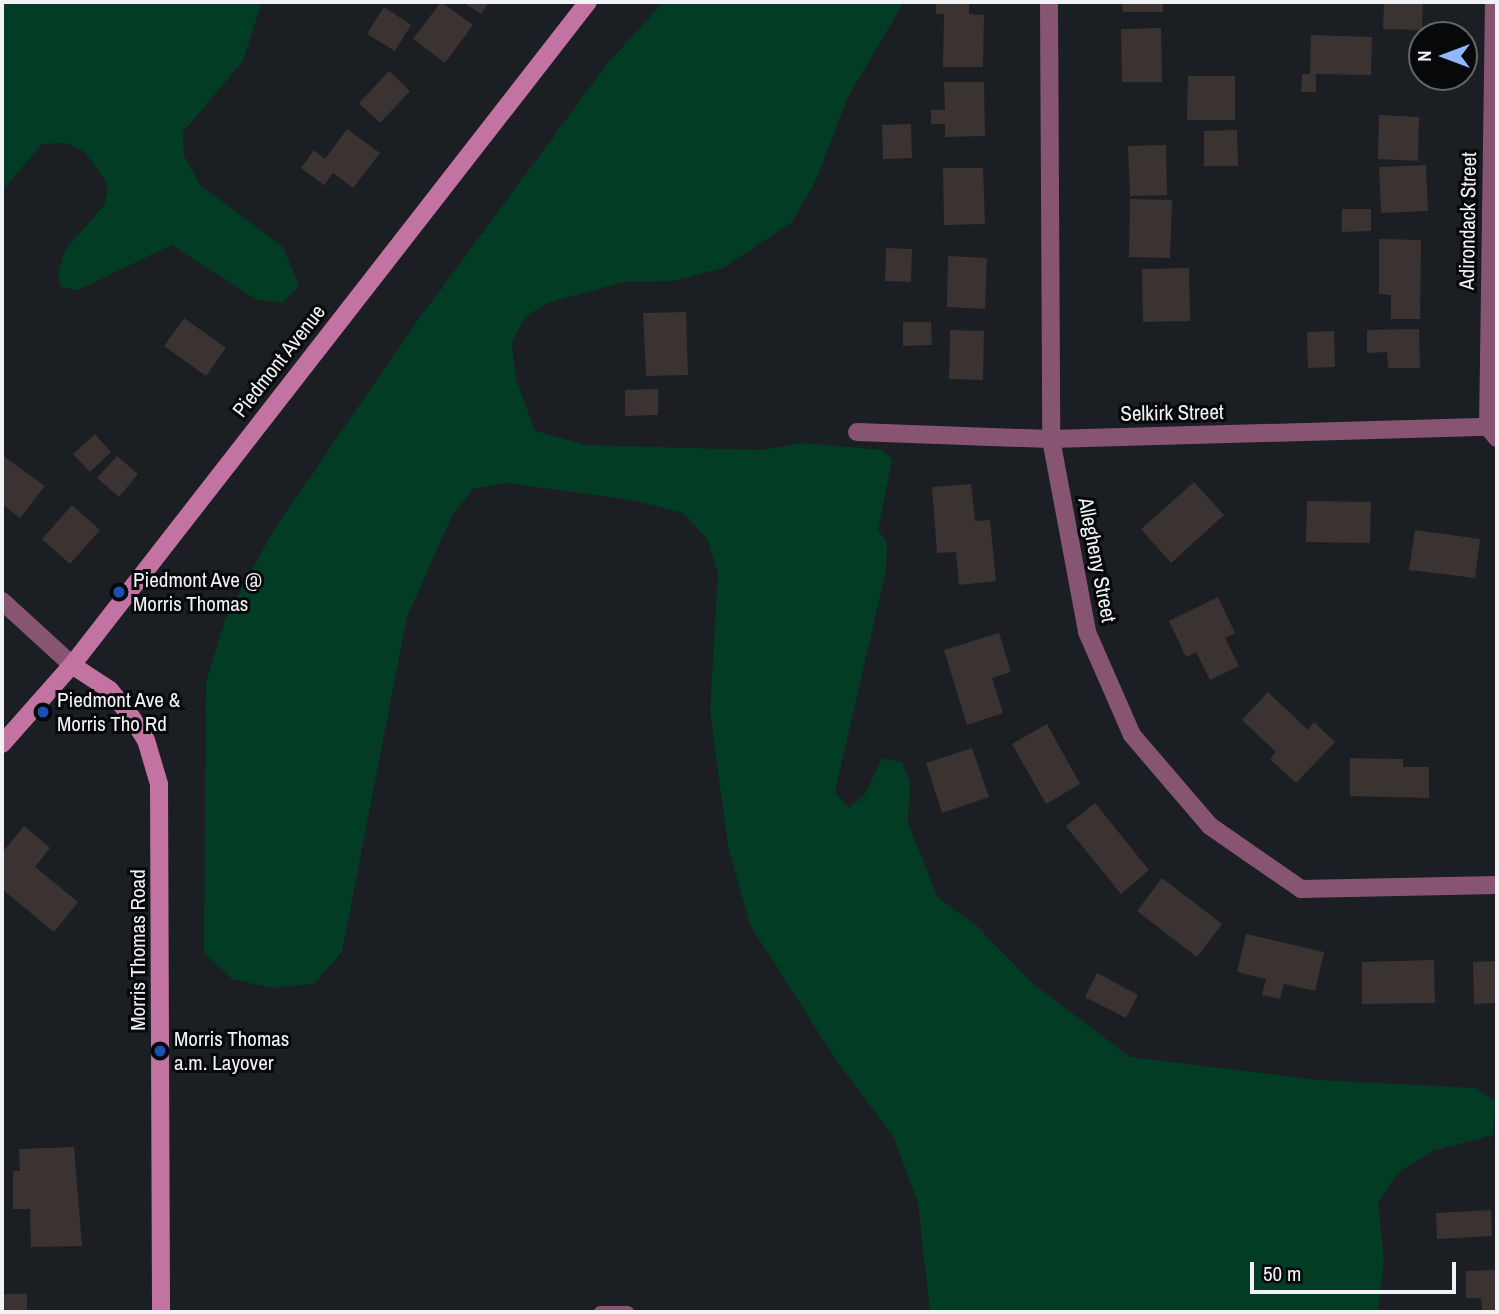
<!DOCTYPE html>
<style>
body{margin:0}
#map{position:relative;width:1499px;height:1314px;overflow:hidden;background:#1b1e23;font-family:"Archivo Narrow",sans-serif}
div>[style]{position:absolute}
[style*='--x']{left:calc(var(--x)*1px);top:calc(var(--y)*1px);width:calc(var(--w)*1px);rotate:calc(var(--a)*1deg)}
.green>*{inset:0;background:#023c24}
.building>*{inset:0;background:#3a3331}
.service>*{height:12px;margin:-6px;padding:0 6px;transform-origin:6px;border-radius:6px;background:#875572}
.minor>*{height:18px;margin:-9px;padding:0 9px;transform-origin:9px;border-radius:9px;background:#875572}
.secondary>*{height:18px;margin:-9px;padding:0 9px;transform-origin:9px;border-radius:9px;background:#c373a2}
.dots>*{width:19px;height:19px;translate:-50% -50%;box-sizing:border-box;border:4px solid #07080a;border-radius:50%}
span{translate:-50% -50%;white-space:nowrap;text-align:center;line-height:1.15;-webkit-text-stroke:6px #07080a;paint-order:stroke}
.street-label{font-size:21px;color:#f0f2f5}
.poi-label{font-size:21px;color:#f0f2f5}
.left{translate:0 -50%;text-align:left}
.frame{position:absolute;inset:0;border:4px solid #f0f2f5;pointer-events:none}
.north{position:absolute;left:1408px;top:21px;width:70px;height:70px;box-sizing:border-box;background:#07080a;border:2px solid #646668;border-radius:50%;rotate:270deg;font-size:19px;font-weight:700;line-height:28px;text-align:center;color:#f0f2f5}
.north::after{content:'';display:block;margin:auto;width:24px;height:32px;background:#92b7fd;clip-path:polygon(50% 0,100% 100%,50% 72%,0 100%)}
.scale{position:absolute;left:1250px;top:1262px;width:206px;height:32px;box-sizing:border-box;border:4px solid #f0f2f5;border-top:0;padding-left:9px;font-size:21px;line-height:24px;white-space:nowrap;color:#f0f2f5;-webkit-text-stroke:5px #07080a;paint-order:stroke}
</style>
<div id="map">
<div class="green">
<i style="clip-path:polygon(2px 2px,262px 2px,243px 61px,183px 132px,184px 156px,201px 186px,283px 247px,299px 286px,282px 303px,255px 299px,172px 245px,78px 290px,61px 287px,58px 273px,65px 250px,105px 204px,108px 184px,84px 151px,65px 143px,42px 144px,2px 191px)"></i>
<i style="clip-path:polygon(663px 2px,904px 2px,847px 99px,817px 178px,792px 222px,723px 268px,674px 281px,623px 282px,547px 303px,525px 317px,512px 343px,516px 379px,535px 431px,586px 445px,763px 450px,802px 443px,883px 450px,892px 460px,878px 530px,887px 542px,886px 570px,835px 792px,849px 808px,865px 794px,882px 758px,902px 762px,910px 783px,908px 823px,938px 898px,976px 925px,1032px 983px,1130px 1057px,1319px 1080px,1476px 1088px,1495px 1101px,1493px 1135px,1432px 1151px,1398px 1173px,1378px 1203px,1384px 1261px,1378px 1312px,930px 1312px,918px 1203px,893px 1136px,838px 1063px,750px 925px,728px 846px,710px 711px,718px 574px,708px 540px,683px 513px,631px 500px,506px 483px,473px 489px,452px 516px,407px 617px,342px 952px,314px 984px,271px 988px,232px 979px,204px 953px,206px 682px,226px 617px,273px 531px,418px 320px,607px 64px)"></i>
</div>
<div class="building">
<i style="clip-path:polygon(441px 2px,473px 25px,445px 63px,413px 39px)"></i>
<i style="clip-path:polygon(463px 2px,489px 2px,481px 14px)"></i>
<i style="clip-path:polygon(936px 2px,969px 2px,969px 14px,984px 15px,983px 67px,943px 67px,944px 14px,936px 14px)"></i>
<i style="clip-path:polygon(1122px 2px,1163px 2px,1163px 12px,1123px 12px)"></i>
<i style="clip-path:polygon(1384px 2px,1423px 2px,1422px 30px,1383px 29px)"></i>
<i style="clip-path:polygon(384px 7px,411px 25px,395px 51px,367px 34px)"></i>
<i style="clip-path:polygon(1161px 28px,1162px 82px,1122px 82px,1121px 29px)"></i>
<i style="clip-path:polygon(1311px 35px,1372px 37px,1371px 75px,1316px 74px,1316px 92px,1301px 92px,1302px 74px,1310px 74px)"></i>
<i style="clip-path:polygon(389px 71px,410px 91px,380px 123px,359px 103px)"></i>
<i style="clip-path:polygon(1188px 76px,1235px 76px,1235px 120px,1187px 120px)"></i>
<i style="clip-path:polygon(944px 82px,984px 82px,985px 136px,945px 137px,945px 124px,931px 124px,931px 110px,945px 110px)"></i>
<i style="clip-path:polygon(1379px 115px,1419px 117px,1418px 161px,1378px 159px)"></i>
<i style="clip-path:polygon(911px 124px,912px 158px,883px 159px,882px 125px)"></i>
<i style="clip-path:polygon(347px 129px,380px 153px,353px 188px,333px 173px,324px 185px,301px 168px,314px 150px,325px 159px)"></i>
<i style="clip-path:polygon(1237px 130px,1238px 166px,1204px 166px,1204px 131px)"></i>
<i style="clip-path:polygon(1166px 145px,1167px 195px,1130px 196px,1128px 146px)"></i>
<i style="clip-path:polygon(1426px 165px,1428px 211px,1381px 213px,1379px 167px)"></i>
<i style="clip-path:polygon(943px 168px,983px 168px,985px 224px,944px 225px)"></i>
<i style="clip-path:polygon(1130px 199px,1172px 200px,1170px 258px,1129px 257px)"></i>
<i style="clip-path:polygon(1342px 209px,1371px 209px,1371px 231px,1342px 232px)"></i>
<i style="clip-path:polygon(1379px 239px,1421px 240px,1420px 319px,1391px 319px,1391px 295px,1379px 294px)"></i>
<i style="clip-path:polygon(886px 248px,912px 249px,911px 282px,885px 281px)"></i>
<i style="clip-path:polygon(948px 256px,987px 258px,985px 309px,947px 307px)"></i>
<i style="clip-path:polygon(1189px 268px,1190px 321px,1143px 322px,1142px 269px)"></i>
<i style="clip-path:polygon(686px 312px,688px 375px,646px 376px,643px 313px)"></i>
<i style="clip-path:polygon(184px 318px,226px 348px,206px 376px,164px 346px)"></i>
<i style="clip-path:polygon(903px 322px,931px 322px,932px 345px,903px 346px)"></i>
<i style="clip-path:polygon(1419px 329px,1420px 368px,1388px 368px,1387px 352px,1367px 353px,1367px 330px)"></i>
<i style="clip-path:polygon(950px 330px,984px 331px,983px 380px,949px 379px)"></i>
<i style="clip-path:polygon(1334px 331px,1335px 367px,1308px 368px,1307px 332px)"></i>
<i style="clip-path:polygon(658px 389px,658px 415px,625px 416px,625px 390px)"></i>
<i style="clip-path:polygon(95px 434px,111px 452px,90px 472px,73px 454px)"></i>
<i style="clip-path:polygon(2px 455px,45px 486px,20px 518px,2px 504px)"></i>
<i style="clip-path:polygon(117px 456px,138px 474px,119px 497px,97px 478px)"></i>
<i style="clip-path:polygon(1194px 482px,1224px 515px,1171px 563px,1141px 529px)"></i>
<i style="clip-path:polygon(971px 484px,975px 521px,990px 520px,996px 581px,959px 585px,956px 552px,937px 553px,932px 487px)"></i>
<i style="clip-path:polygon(1307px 501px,1371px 502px,1370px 543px,1306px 542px)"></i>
<i style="clip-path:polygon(72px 505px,100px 530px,70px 564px,42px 539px)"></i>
<i style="clip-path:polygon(1415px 530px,1480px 539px,1475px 578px,1409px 570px)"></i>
<i style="clip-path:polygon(1218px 597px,1235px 633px,1225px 638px,1239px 666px,1210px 680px,1196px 652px,1186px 657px,1169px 621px)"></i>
<i style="clip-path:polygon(999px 633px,1011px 672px,992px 678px,1003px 713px,967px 725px,944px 650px)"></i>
<i style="clip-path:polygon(1268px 692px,1308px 730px,1314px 722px,1335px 742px,1296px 783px,1270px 759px,1276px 752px,1242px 720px)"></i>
<i style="clip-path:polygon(1047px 724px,1080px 784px,1046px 804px,1012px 744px)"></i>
<i style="clip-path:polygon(972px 748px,989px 797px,942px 813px,926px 763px)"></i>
<i style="clip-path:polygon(1350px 758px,1403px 759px,1403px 767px,1429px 767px,1429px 798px,1350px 796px)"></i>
<i style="clip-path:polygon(1095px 803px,1149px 870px,1121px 894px,1066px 826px)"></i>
<i style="clip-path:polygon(24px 826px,50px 848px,35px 867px,78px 902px,54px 932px,2px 889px,2px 853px)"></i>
<i style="clip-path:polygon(1162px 878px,1222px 924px,1197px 957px,1137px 911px)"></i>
<i style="clip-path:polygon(1246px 934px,1324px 952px,1315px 991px,1284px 984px,1280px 999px,1262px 995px,1266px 979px,1237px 972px)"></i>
<i style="clip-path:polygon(1434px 960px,1435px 1003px,1362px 1004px,1362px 962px)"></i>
<i style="clip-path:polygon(1497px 961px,1497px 1003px,1474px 1004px,1473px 962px)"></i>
<i style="clip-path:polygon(1097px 973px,1138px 995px,1126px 1018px,1085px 997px)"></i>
<i style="clip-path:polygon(74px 1147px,82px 1246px,31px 1247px,30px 1209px,13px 1209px,13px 1171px,20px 1171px,19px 1149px)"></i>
<i style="clip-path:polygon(1491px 1210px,1492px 1236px,1437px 1239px,1436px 1213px)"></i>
<i style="clip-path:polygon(1497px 1270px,1497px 1312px,1482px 1312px,1481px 1298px,1466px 1298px,1466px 1271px)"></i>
<i style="clip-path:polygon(2px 1294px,27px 1294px,27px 1312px,2px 1312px)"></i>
</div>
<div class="service">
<i style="--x:600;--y:1312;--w:28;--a:0"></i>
</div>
<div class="minor">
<i style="--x:1049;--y:2;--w:437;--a:89.7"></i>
<i style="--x:1051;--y:439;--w:196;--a:79.4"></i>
<i style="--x:1087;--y:632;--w:112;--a:66.4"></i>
<i style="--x:1132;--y:735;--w:120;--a:49.4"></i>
<i style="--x:1210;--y:826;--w:111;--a:34.7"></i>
<i style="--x:1301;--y:889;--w:196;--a:-1.2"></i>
<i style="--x:1494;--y:2;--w:425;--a:90.8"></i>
<i style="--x:1488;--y:427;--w:14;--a:51"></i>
<i style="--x:857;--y:432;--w:194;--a:2.1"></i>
<i style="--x:1051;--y:439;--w:437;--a:-1.6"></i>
<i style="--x:2;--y:601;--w:95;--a:42.4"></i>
</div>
<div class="secondary">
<i style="--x:72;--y:665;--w:45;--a:33.3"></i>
<i style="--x:110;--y:690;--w:36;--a:52"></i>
<i style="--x:132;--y:718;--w:26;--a:58"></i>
<i style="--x:146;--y:740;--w:46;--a:73.5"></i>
<i style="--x:159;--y:784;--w:528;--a:89.78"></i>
<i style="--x:2;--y:744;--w:106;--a:-48.5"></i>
<i style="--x:72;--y:665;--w:840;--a:-52.11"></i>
</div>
<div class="dots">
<i style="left:119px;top:592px;background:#1a4fb4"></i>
<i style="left:43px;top:712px;background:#1a4fb4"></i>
<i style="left:160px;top:1051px;background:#1a4fb4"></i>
</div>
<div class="street-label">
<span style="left:1468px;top:221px;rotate:-89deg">Adirondack Street</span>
<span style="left:279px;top:361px;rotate:-52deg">Piedmont Avenue</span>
<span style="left:1172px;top:413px;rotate:-1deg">Selkirk Street</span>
<span style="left:1097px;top:560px;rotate:79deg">Allegheny Street</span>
<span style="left:138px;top:950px;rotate:-90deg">Morris Thomas Road</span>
</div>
<div class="poi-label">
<span class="left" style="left:133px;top:592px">Piedmont Ave @<br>Morris Thomas</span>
<span class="left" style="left:57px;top:712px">Piedmont Ave &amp;<br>Morris Tho Rd</span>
<span class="left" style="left:174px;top:1051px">Morris Thomas<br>a.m. Layover</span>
</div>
<div class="frame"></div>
<div class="north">N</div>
<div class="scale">50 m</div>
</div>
